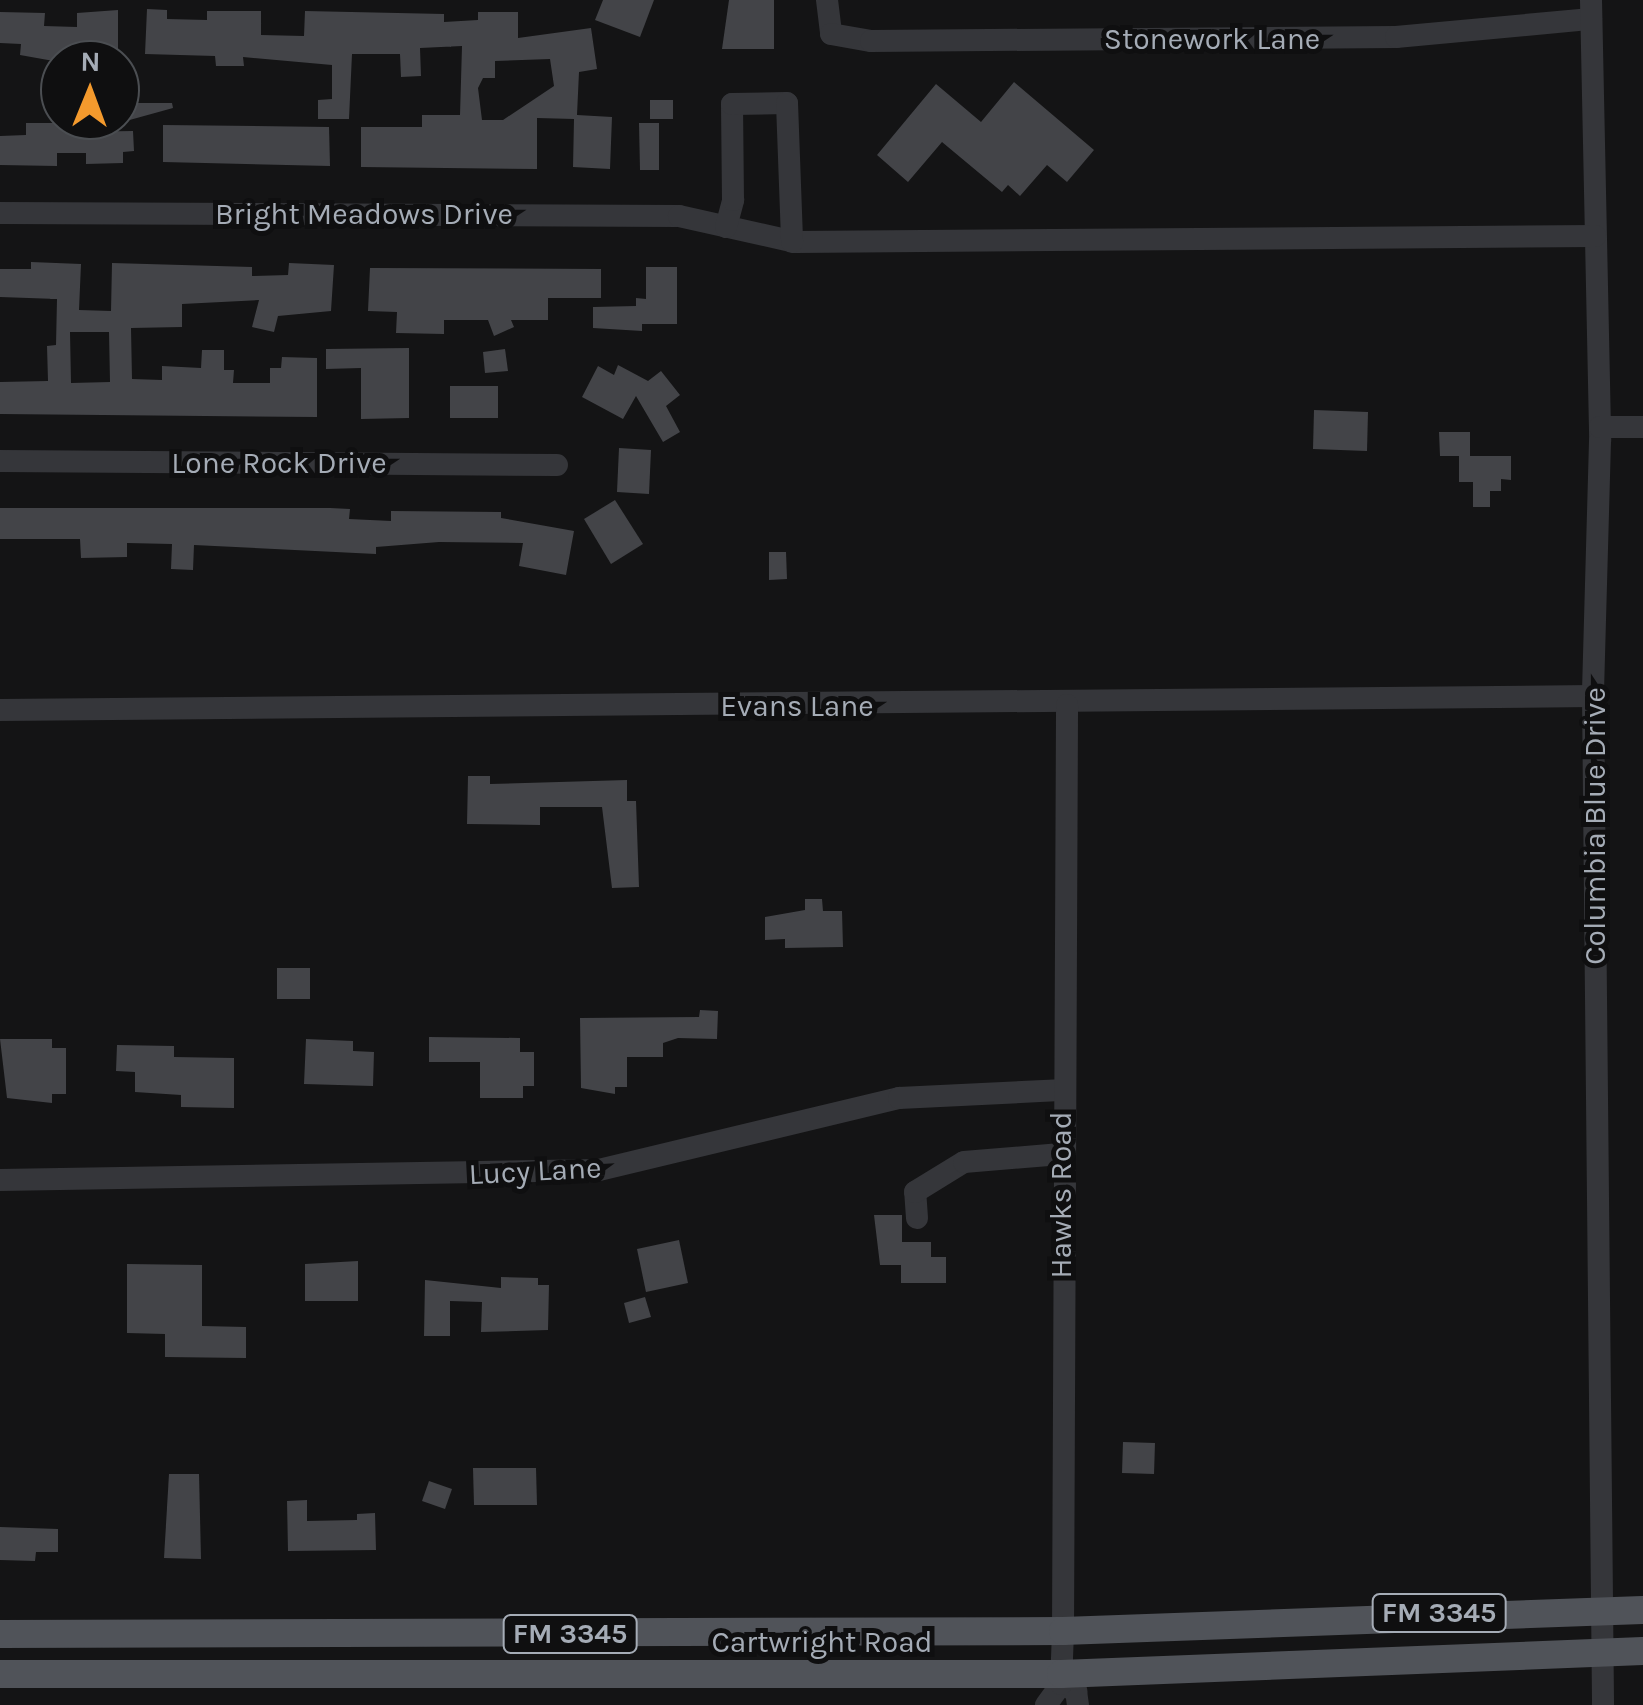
<!DOCTYPE html>
<style>
body{margin:0}
#map{position:relative;width:1643px;height:1705px;overflow:hidden;background:#141415;font-family:Karla,sans-serif}
div>[style]{position:absolute}
[style*='--x']{left:calc(var(--x)*1px);top:calc(var(--y)*1px);width:calc(var(--w)*1px);rotate:calc(var(--a)*1deg)}
.building>*{inset:0;background:#434448}
.minor>*{height:22px;margin:-11px;padding:0 11px;transform-origin:11px;border-radius:11px;background:#35363a}
.major>*{height:28px;margin:-14px;padding:0 14px;transform-origin:14px;border-radius:14px;background:#505359}
span{translate:-50% -50%;white-space:nowrap;text-align:center;line-height:1.15;-webkit-text-stroke:10px #0f0f10;paint-order:stroke}
.shield-label span{padding:2px 8px;background:#0f0f10;border:2px solid;border-radius:8px;-webkit-text-stroke-width:0}
.shield-label{font-size:28px;color:#a5acb6;font-weight:700}
.street-label{font-size:30px;color:#a5acb6}
.north{position:absolute;left:40px;top:40px;width:100px;height:100px;box-sizing:border-box;background:#0f0f10;border:2px solid #4b4e52;border-radius:50%;rotate:1deg;font-size:28px;font-weight:700;line-height:40px;text-align:center;color:#a5acb6}
.north::after{content:'';display:block;margin:auto;width:35px;height:45px;background:#f49a2d;clip-path:polygon(50% 0,100% 100%,50% 72%,0 100%)}
</style>
<div id="map">
<div class="building">
<i style="clip-path:polygon(603px 0,654px 0,640px 37px,595px 20px)"></i>
<i style="clip-path:polygon(729px 0,774px 0,774px 49px,722px 49px)"></i>
<i style="clip-path:polygon(evenodd,147px 9px,167px 10px,167px 19px,207px 20px,207px 11px,261px 11px,261px 35px,304px 36px,305px 11px,444px 14px,444px 22px,478px 20px,478px 12px,518px 12px,518px 38px,591px 28px,597px 69px,579px 72px,577px 115px,612px 117px,610px 169px,573px 167px,574px 119px,537px 118px,537px 169px,361px 167px,361px 127px,422px 127px,422px 115px,460px 115px,462px 46px,420px 48px,421px 76px,401px 77px,400px 54px,352px 54px,349px 119px,318px 119px,318px 100px,332px 99px,332px 65px,243px 57px,244px 66px,216px 66px,215px 56px,145px 54px,147px 9px,550px 59px,554px 86px,503px 120px,482px 120px,478px 88px,483px 78px,495px 78px,495px 61px,550px 59px)"></i>
<i style="clip-path:polygon(118px 10px,118px 59px,48px 60px,20px 55px,21px 44px,0 43px,0 12px,45px 13px,44px 26px,77px 27px,77px 13px)"></i>
<i style="clip-path:polygon(1014px 82px,1094px 150px,1067px 182px,1047px 165px,1020px 196px,1008px 185px,1002px 192px,942px 142px,908px 182px,877px 155px,936px 84px,981px 122px)"></i>
<i style="clip-path:polygon(650px 100px,673px 100px,673px 119px,650px 119px)"></i>
<i style="clip-path:polygon(121px 103px,172px 103px,173px 108px,126px 121px)"></i>
<i style="clip-path:polygon(26px 123px,72px 123px,72px 132px,133px 131px,134px 151px,123px 152px,123px 163px,86px 164px,86px 153px,57px 153px,57px 166px,0 165px,0 136px,26px 135px)"></i>
<i style="clip-path:polygon(639px 123px,659px 123px,659px 170px,640px 170px)"></i>
<i style="clip-path:polygon(163px 125px,329px 127px,330px 166px,163px 162px)"></i>
<i style="clip-path:polygon(evenodd,31px 262px,81px 264px,79px 310px,111px 311px,112px 263px,252px 267px,252px 276px,288px 275px,289px 263px,334px 265px,331px 311px,278px 316px,274px 332px,252px 327px,259px 300px,182px 304px,182px 327px,131px 328px,132px 379px,162px 380px,162px 366px,201px 368px,202px 350px,224px 350px,224px 370px,234px 370px,233px 383px,270px 383px,270px 368px,281px 368px,282px 357px,317px 358px,317px 417px,0 414px,0 382px,48px 381px,47px 346px,56px 345px,57px 299px,0 297px,0 269px,31px 269px,31px 262px,70px 332px,109px 332px,110px 382px,71px 383px,70px 332px)"></i>
<i style="clip-path:polygon(646px 267px,677px 267px,677px 324px,642px 324px,642px 331px,593px 328px,593px 307px,636px 306px,636px 298px,646px 299px)"></i>
<i style="clip-path:polygon(370px 268px,601px 269px,601px 298px,548px 298px,548px 320px,511px 320px,514px 327px,494px 336px,488px 320px,444px 320px,444px 334px,396px 333px,397px 312px,368px 311px)"></i>
<i style="clip-path:polygon(409px 348px,409px 418px,361px 419px,361px 368px,326px 369px,326px 349px)"></i>
<i style="clip-path:polygon(505px 349px,508px 371px,485px 373px,483px 352px)"></i>
<i style="clip-path:polygon(618px 365px,648px 381px,661px 371px,680px 395px,666px 406px,680px 432px,663px 442px,636px 396px,623px 419px,582px 397px,598px 366px,614px 375px)"></i>
<i style="clip-path:polygon(450px 386px,498px 386px,498px 418px,450px 418px)"></i>
<i style="clip-path:polygon(1314px 410px,1368px 412px,1367px 451px,1313px 449px)"></i>
<i style="clip-path:polygon(1439px 432px,1470px 432px,1470px 456px,1511px 456px,1511px 480px,1501px 479px,1501px 491px,1490px 491px,1490px 507px,1473px 507px,1473px 482px,1459px 482px,1459px 456px,1440px 456px)"></i>
<i style="clip-path:polygon(619px 448px,651px 450px,649px 494px,617px 492px)"></i>
<i style="clip-path:polygon(615px 500px,643px 544px,611px 564px,584px 519px)"></i>
<i style="clip-path:polygon(0 508px,330px 508px,350px 509px,349px 519px,391px 521px,391px 511px,501px 512px,501px 518px,574px 531px,566px 575px,519px 566px,523px 543px,439px 542px,376px 547px,376px 554px,194px 545px,193px 570px,171px 569px,172px 544px,127px 543px,127px 557px,81px 558px,80px 539px,0 539px)"></i>
<i style="clip-path:polygon(769px 552px,786px 552px,787px 579px,769px 580px)"></i>
<i style="clip-path:polygon(468px 776px,490px 776px,490px 784px,627px 780px,627px 801px,636px 801px,639px 887px,612px 888px,602px 807px,540px 807px,540px 825px,467px 824px)"></i>
<i style="clip-path:polygon(805px 899px,822px 899px,823px 911px,842px 911px,843px 947px,785px 948px,785px 939px,765px 940px,765px 917px,805px 910px)"></i>
<i style="clip-path:polygon(277px 968px,310px 968px,310px 999px,277px 999px)"></i>
<i style="clip-path:polygon(700px 1010px,718px 1011px,717px 1039px,678px 1038px,663px 1043px,663px 1057px,627px 1057px,627px 1087px,615px 1087px,615px 1094px,581px 1088px,580px 1018px,699px 1017px)"></i>
<i style="clip-path:polygon(429px 1037px,520px 1038px,520px 1052px,534px 1052px,534px 1086px,523px 1086px,523px 1098px,480px 1098px,480px 1062px,429px 1062px)"></i>
<i style="clip-path:polygon(0 1039px,52px 1039px,52px 1048px,66px 1048px,66px 1094px,52px 1094px,52px 1103px,7px 1098px)"></i>
<i style="clip-path:polygon(306px 1039px,353px 1041px,353px 1051px,374px 1052px,373px 1086px,304px 1084px)"></i>
<i style="clip-path:polygon(117px 1045px,174px 1046px,174px 1057px,234px 1058px,234px 1108px,181px 1107px,181px 1095px,135px 1092px,135px 1072px,116px 1071px)"></i>
<i style="clip-path:polygon(874px 1215px,902px 1215px,902px 1242px,931px 1242px,931px 1257px,946px 1257px,946px 1283px,901px 1283px,901px 1265px,880px 1265px)"></i>
<i style="clip-path:polygon(679px 1240px,688px 1283px,646px 1292px,637px 1249px)"></i>
<i style="clip-path:polygon(358px 1261px,358px 1301px,305px 1301px,305px 1264px)"></i>
<i style="clip-path:polygon(127px 1264px,202px 1265px,202px 1326px,246px 1327px,246px 1358px,165px 1357px,165px 1334px,127px 1333px)"></i>
<i style="clip-path:polygon(501px 1277px,538px 1278px,538px 1285px,549px 1285px,548px 1330px,481px 1332px,482px 1302px,450px 1301px,450px 1336px,424px 1336px,425px 1280px,501px 1288px)"></i>
<i style="clip-path:polygon(645px 1297px,651px 1317px,629px 1323px,624px 1303px)"></i>
<i style="clip-path:polygon(1123px 1442px,1155px 1443px,1154px 1474px,1122px 1473px)"></i>
<i style="clip-path:polygon(473px 1468px,536px 1468px,537px 1505px,474px 1505px)"></i>
<i style="clip-path:polygon(169px 1474px,199px 1474px,201px 1559px,164px 1558px)"></i>
<i style="clip-path:polygon(429px 1481px,452px 1489px,445px 1509px,422px 1501px)"></i>
<i style="clip-path:polygon(307px 1500px,307px 1521px,357px 1520px,357px 1514px,375px 1513px,376px 1550px,288px 1551px,287px 1501px)"></i>
<i style="clip-path:polygon(0 1527px,58px 1529px,58px 1552px,36px 1552px,35px 1561px,0 1560px)"></i>
</div>
<div class="minor">
<i style="--x:827;--y:0;--w:34;--a:83"></i>
<i style="--x:831;--y:34;--w:41;--a:9.9"></i>
<i style="--x:871;--y:41;--w:525;--a:-0.44"></i>
<i style="--x:1396;--y:37;--w:196;--a:-5.3"></i>
<i style="--x:1591;--y:0;--w:441;--a:88.8"></i>
<i style="--x:1600;--y:441;--w:255;--a:91.6"></i>
<i style="--x:1593;--y:696;--w:1009;--a:89.43"></i>
<i style="--x:0;--y:213;--w:679;--a:0.25"></i>
<i style="--x:679;--y:216;--w:119;--a:12.6"></i>
<i style="--x:795;--y:242;--w:800;--a:-0.43"></i>
<i style="--x:726;--y:227;--w:28;--a:-75"></i>
<i style="--x:733;--y:200;--w:96;--a:-90.6"></i>
<i style="--x:732;--y:104;--w:55;--a:-1"></i>
<i style="--x:787;--y:103;--w:139;--a:87.9"></i>
<i style="--x:1600;--y:427;--w:43;--a:0"></i>
<i style="--x:0;--y:461;--w:557;--a:0.41"></i>
<i style="--x:0;--y:710;--w:1593;--a:-0.5"></i>
<i style="--x:0;--y:1180;--w:599;--a:-0.96"></i>
<i style="--x:599;--y:1170;--w:309;--a:-13.5"></i>
<i style="--x:899;--y:1098;--w:161;--a:-2.8"></i>
<i style="--x:917;--y:1218;--w:26;--a:-94"></i>
<i style="--x:915;--y:1192;--w:57;--a:-31.5"></i>
<i style="--x:964;--y:1162;--w:97;--a:-4.7"></i>
<i style="--x:1061;--y:1684;--w:17;--a:25"></i>
<i style="--x:1076;--y:1691;--w:14;--a:82"></i>
<i style="--x:1046;--y:1705;--w:26;--a:-54"></i>
<i style="--x:1061;--y:1684;--w:53;--a:-87.8"></i>
<i style="--x:1063;--y:1631;--w:926;--a:-89.75"></i>
</div>
<div class="major">
<i style="--x:0;--y:1634;--w:1063;--a:-0.16"></i>
<i style="--x:1063;--y:1631;--w:580;--a:-2.07"></i>
<i style="--x:0;--y:1674;--w:1061;--a:0"></i>
<i style="--x:1061;--y:1674;--w:582;--a:-2.26"></i>
</div>
<div class="shield-label">
<span style="left:1439px;top:1613px">FM 3345</span>
<span style="left:570px;top:1634px">FM 3345</span>
</div>
<div class="street-label">
<span style="left:1212px;top:39px">Stonework Lane</span>
<span style="left:364px;top:214px">Bright Meadows Drive</span>
<span style="left:279px;top:463px">Lone Rock Drive</span>
<span style="left:797px;top:706px">Evans Lane</span>
<span style="left:1595px;top:826px;rotate:-90deg">Columbia Blue Drive</span>
<span style="left:535px;top:1171px;rotate:-3deg">Lucy Lane</span>
<span style="left:1061px;top:1195px;rotate:-90deg">Hawks Road</span>
<span style="left:822px;top:1642px">Cartwright Road</span>
</div>
<div class="north">N</div>
</div>
